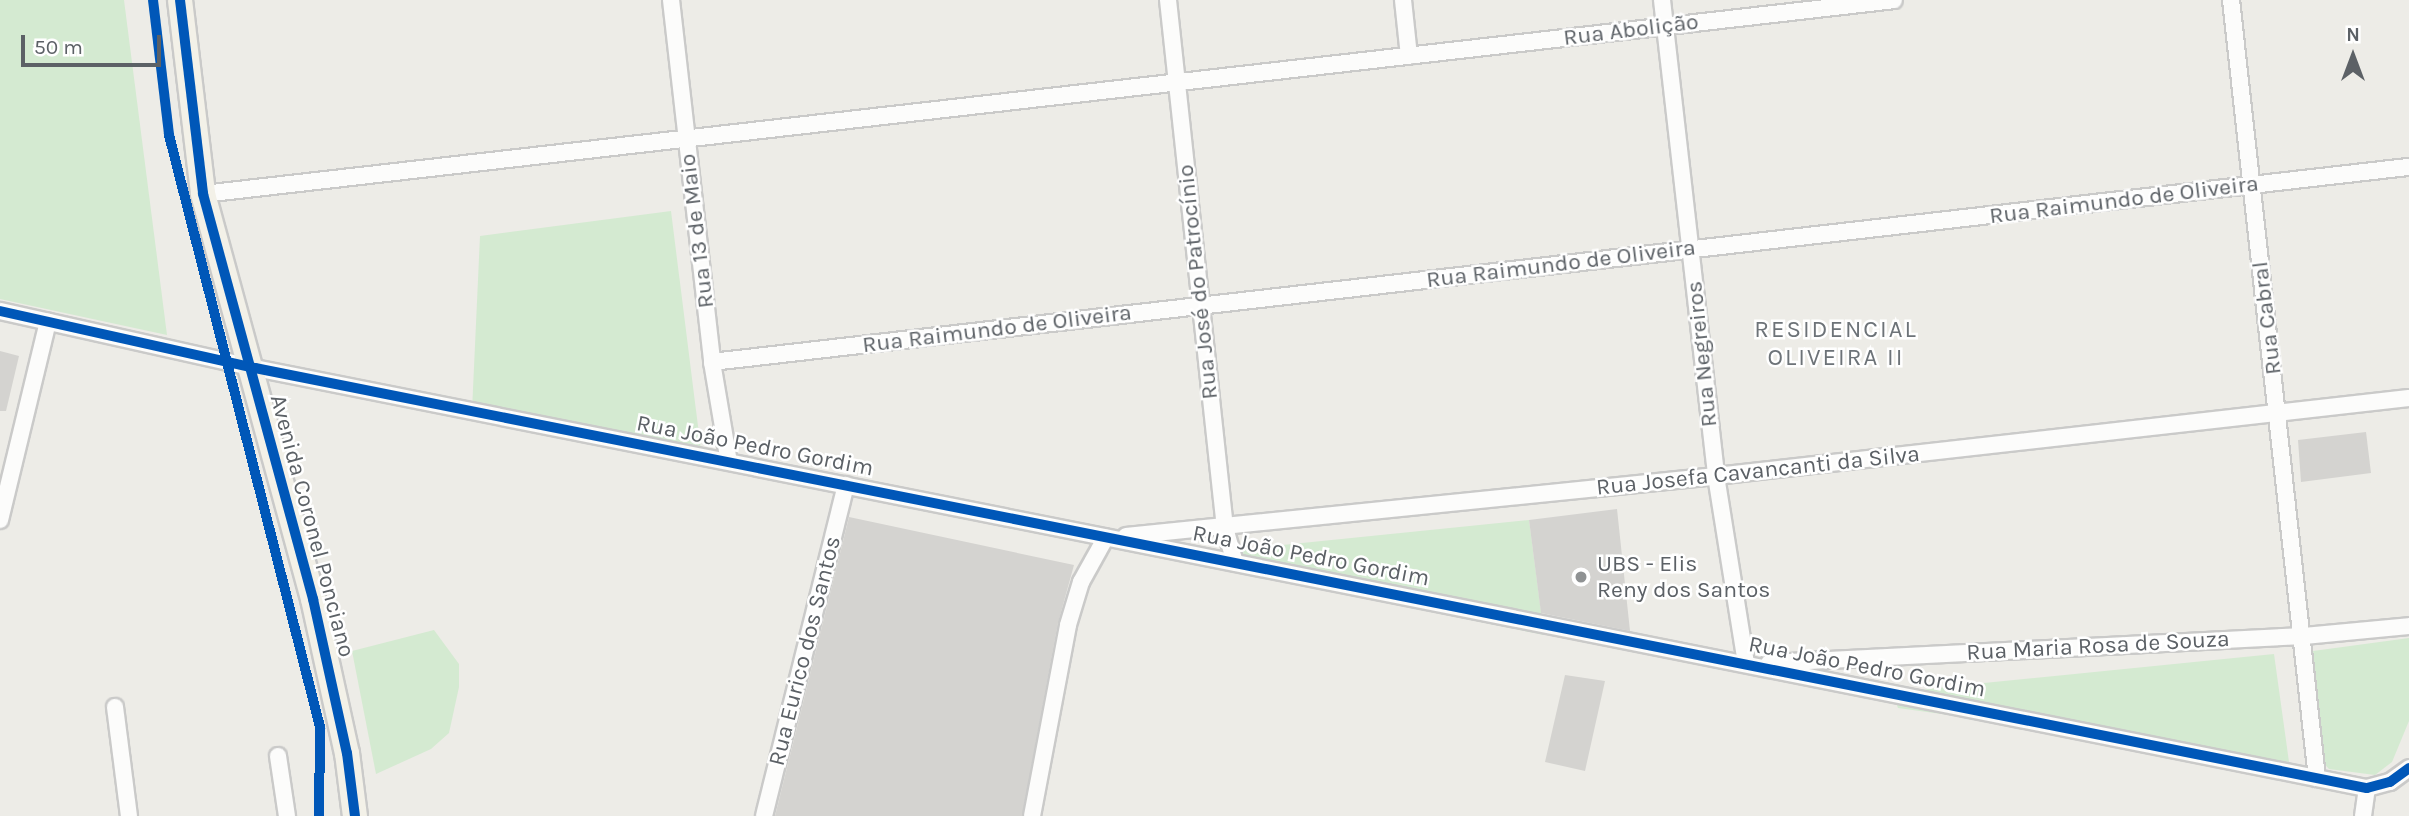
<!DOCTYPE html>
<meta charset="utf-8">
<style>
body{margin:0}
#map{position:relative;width:2409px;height:816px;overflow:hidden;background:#edece7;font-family:Karla,sans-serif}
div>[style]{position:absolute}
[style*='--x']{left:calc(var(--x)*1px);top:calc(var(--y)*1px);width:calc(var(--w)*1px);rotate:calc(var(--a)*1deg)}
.green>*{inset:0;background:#d4ead1}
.building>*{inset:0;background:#d4d3d0}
.roads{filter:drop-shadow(2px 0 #cacac9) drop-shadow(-2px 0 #cacac9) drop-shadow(0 2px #cacac9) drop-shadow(0 -2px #cacac9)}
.minor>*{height:16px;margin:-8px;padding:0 8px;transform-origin:8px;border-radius:8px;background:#fcfcfb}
.primary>*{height:24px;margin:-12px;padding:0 12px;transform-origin:12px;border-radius:12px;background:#f3f1e8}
.cycleway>*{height:10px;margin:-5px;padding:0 5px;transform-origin:5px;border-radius:5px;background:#0057b8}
.dots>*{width:19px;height:19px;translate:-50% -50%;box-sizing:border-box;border:4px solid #fff;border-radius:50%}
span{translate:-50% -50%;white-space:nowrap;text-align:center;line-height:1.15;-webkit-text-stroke:5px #fff;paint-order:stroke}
.street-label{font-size:23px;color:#5c6166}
.poi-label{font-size:23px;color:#5c6166}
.left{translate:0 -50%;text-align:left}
.neighbourhood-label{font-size:24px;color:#6d7378;letter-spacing:2px}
.north{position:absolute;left:2318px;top:21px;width:70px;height:70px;-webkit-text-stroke:5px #fff;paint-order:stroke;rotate:0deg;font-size:19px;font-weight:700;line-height:28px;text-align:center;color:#5c6166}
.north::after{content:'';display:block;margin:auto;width:24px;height:32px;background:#5c6166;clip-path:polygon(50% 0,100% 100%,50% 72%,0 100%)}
.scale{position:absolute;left:21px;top:35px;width:140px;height:32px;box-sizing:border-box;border:4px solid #5c6166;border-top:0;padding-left:9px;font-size:21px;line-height:24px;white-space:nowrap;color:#5c6166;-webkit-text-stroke:5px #fff;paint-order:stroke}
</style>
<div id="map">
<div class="green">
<i style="clip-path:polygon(0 0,124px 0,167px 335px,0 299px)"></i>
<i style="clip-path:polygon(671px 211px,701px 450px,472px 411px,480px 236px)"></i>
<i style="clip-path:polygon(1529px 520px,1544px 635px,1244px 574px,1243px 549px)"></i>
<i style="clip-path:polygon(434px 630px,459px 664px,459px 687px,449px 733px,431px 749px,376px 774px,352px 651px)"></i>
<i style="clip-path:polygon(2409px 638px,2409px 721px,2392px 762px,2375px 775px,2329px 769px,2318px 757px,2313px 651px)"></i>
<i style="clip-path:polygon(2274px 654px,2289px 762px,1898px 708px,1894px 697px,1904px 692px,1964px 685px)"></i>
</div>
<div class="building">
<i style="clip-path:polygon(0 351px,19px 356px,6px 411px,0 411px)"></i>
<i style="clip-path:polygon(2366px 432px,2371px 473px,2301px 482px,2298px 440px)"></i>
<i style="clip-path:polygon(1617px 509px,1630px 631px,1541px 613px,1529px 520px)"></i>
<i style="clip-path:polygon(849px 517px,1074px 565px,1058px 623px,1022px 816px,775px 816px)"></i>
<i style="clip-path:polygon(1565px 675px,1605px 681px,1585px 771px,1545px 762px)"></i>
</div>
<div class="roads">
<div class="minor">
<i style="--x:671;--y:0;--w:364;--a:83.5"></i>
<i style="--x:712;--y:362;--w:101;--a:80.4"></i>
<i style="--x:1168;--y:0;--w:531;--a:83.84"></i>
<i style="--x:1225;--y:528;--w:36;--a:74"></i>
<i style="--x:1403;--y:0;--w:56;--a:83.9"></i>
<i style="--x:1662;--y:0;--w:479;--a:83.5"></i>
<i style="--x:1716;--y:476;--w:190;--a:80.9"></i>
<i style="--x:2231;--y:0;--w:783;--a:83.69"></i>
<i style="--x:203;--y:194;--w:1702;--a:-6.54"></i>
<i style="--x:0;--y:311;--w:261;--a:12.6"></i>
<i style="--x:255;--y:368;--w:2153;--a:11.25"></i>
<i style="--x:2367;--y:788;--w:24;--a:-15"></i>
<i style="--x:2390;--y:782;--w:24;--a:-36"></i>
<i style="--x:712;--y:362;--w:1708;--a:-6.56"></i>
<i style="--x:0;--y:520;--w:204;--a:-76.4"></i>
<i style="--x:1126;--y:536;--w:593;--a:-5.81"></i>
<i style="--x:1716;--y:476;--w:697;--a:-6.42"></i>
<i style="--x:1769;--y:663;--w:536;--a:-2.89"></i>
<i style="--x:2304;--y:636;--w:105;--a:-5.4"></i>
<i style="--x:115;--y:707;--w:110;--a:82.7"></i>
<i style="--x:278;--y:756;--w:61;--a:81.5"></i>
<i style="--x:764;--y:816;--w:341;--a:-76.1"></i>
<i style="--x:1032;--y:816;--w:194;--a:-79.3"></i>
<i style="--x:1068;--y:625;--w:45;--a:-73.2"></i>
<i style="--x:1081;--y:582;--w:51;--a:-60.9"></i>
<i style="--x:2363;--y:816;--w:28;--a:-82"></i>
</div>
<div class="primary">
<i style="--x:180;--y:0;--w:195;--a:83.2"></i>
<i style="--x:203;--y:194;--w:420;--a:74.8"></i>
<i style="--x:313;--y:599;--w:158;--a:77.6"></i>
<i style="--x:347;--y:753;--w:64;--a:82.8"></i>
</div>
</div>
<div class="cycleway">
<i style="--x:153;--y:0;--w:136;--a:83.2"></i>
<i style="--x:169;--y:135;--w:611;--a:75.69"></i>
<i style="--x:320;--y:727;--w:89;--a:90.6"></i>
<i style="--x:180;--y:0;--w:195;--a:83.2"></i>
<i style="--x:203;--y:194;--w:420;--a:74.8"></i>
<i style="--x:313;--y:599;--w:158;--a:77.6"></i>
<i style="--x:347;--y:753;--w:64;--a:82.8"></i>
<i style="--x:0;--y:311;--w:261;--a:12.6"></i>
<i style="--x:255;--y:368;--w:2153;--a:11.25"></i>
<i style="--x:2367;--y:788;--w:24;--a:-15"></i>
<i style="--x:2390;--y:782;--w:24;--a:-36"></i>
</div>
<div class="dots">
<i style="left:1581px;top:577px;background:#8f9293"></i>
</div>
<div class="street-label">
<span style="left:1631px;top:30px;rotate:-7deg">Rua Abolição</span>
<span style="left:2124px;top:200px;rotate:-7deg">Rua Raimundo de Oliveira</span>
<span style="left:697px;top:231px;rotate:-97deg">Rua 13 de Maio</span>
<span style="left:1561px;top:264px;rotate:-7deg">Rua Raimundo de Oliveira</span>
<span style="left:1198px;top:282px;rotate:-96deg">Rua José do Patrocínio</span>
<span style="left:2267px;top:318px;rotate:-97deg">Rua Cabral</span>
<span style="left:997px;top:329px;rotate:-7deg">Rua Raimundo de Oliveira</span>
<span style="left:1702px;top:354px;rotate:-96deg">Rua Negreiros</span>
<span style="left:755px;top:446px;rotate:11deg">Rua João Pedro Gordim</span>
<span style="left:1758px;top:471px;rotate:-6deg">Rua Josefa Cavancanti da Silva</span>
<span style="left:312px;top:526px;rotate:75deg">Avenida Coronel Ponciano</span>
<span style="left:1311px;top:556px;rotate:11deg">Rua João Pedro Gordim</span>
<span style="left:2098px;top:646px;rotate:-3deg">Rua Maria Rosa de Souza</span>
<span style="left:805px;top:651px;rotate:-76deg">Rua Eurico dos Santos</span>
<span style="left:1867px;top:667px;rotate:11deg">Rua João Pedro Gordim</span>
</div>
<div class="poi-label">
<span class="left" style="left:1597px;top:577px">UBS - Elis<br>Reny dos Santos</span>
</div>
<div class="neighbourhood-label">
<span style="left:1836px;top:344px">RESIDENCIAL<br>OLIVEIRA II</span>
</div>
<div class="north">N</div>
<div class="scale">50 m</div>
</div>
